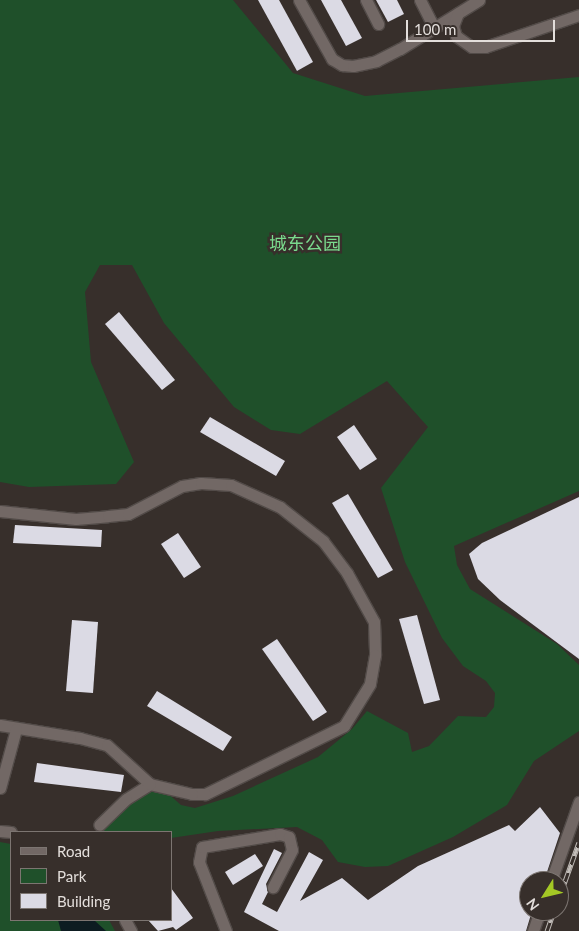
<!DOCTYPE html>
<meta charset="utf-8">
<style>
body{margin:0}
#map{position:relative;width:579px;height:931px;overflow:hidden;background:#372f2b;font-family:Lato,"Noto Sans SC",sans-serif}
div>[style]{position:absolute}
[style*='--x']{left:calc(var(--x)*1px);top:calc(var(--y)*1px);width:calc(var(--w)*1px);rotate:calc(var(--a)*1deg)}
.green>*{inset:0;background:#1f502a}
.water>*{inset:0;background:#0d1c21}
.building>*{inset:0;background:#dbdae4}
.roads{filter:drop-shadow(1px 0 #524b48) drop-shadow(-1px 0 #524b48) drop-shadow(0 1px #524b48) drop-shadow(0 -1px #524b48)}
.minor>*{height:11px;margin:-5.5px;padding:0 5.5px;transform-origin:5.5px;border-radius:5.5px;background:#726865}
.rail>*{height:5px;margin-top:-2.5px;transform-origin:0;background:repeating-linear-gradient(90deg,#372f2b 0 9px,#c2bdb9 0 18px);box-sizing:border-box;border-block:1px solid #c2bdb9}
span{translate:-50% -50%;white-space:nowrap;text-align:center;line-height:1.15;-webkit-text-stroke:5px #372f2b;paint-order:stroke}
.park-label{font-size:18px;color:#7ada8d}
.legend{position:absolute;left:10px;top:831px;width:162px;height:90px;box-sizing:border-box;background:#372f2b;border:1px solid #7c7571;margin:0;padding:6px 9px;list-style:none;font-size:15px;color:#e3dedb}
.legend li{display:flex;align-items:center;gap:10px;height:25px}
.legend b{width:25px;border:1px solid #7c7571}
.north{position:absolute;left:519px;top:871px;width:50px;height:50px;box-sizing:border-box;background:#372f2b;border:1px solid #7c7571;border-radius:50%;rotate:234deg;font-size:14px;font-weight:700;line-height:20px;text-align:center;color:#e3dedb}
.north::after{content:'';display:block;margin:auto;width:18px;height:22px;background:#a4c825;clip-path:polygon(50% 0,100% 100%,50% 72%,0 100%)}
.scale{position:absolute;left:406px;top:20px;width:149px;height:22px;box-sizing:border-box;border:2px solid #e3dedb;border-top:0;padding-left:6px;font-size:15px;line-height:18px;white-space:nowrap;color:#e3dedb;-webkit-text-stroke:4px #372f2b;paint-order:stroke}
</style>
<div id="map">
<div class="green">
<i style="clip-path:polygon(0 0,233px 0,293px 73px,365px 96px,579px 77px,579px 491px,454px 546px,457px 565px,470px 589px,557px 644px,579px 665px,579px 731px,534px 761px,507px 805px,453px 837px,388px 866px,365px 867px,338px 862px,322px 840px,297px 827px,218px 831px,171px 838px,171px 832px,102px 832px,130px 802px,146px 790px,165px 791px,181px 805px,195px 808px,233px 796px,318px 757px,352px 729px,367px 711px,408px 733px,412px 752px,429px 746px,458px 716px,486px 717px,494px 707px,495px 693px,486px 681px,463px 666px,442px 638px,405px 562px,381px 488px,428px 427px,387px 381px,300px 434px,271px 430px,234px 407px,164px 323px,132px 265px,100px 265px,85px 292px,91px 362px,134px 462px,116px 484px,29px 487px,0 482px)"></i>
<i style="clip-path:polygon(0 842px,11px 844px,11px 920px,109px 920px,115px 931px,0 931px)"></i>
</div>
<div class="water">
<i style="clip-path:polygon(58px 920px,94px 920px,106px 931px,61px 931px)"></i>
</div>
<div class="building">
<i style="clip-path:polygon(258px 0,279px 0,313px 62px,297px 71px)"></i>
<i style="clip-path:polygon(321px 0,341px 0,362px 38px,346px 46px)"></i>
<i style="clip-path:polygon(376px 0,397px 0,404px 14px,388px 22px)"></i>
<i style="clip-path:polygon(119px 312px,175px 380px,162px 390px,105px 324px)"></i>
<i style="clip-path:polygon(210px 417px,285px 461px,276px 476px,200px 432px)"></i>
<i style="clip-path:polygon(354px 425px,377px 459px,360px 470px,337px 437px)"></i>
<i style="clip-path:polygon(348px 494px,393px 570px,378px 578px,332px 503px)"></i>
<i style="clip-path:polygon(579px 497px,579px 659px,500px 600px,478px 579px,469px 554px,482px 543px)"></i>
<i style="clip-path:polygon(15px 525px,102px 530px,101px 547px,13px 543px)"></i>
<i style="clip-path:polygon(178px 533px,201px 567px,184px 578px,161px 544px)"></i>
<i style="clip-path:polygon(417px 615px,440px 700px,424px 704px,399px 619px)"></i>
<i style="clip-path:polygon(72px 620px,98px 622px,93px 693px,66px 691px)"></i>
<i style="clip-path:polygon(277px 639px,327px 712px,313px 721px,262px 649px)"></i>
<i style="clip-path:polygon(157px 691px,232px 737px,223px 751px,147px 706px)"></i>
<i style="clip-path:polygon(37px 763px,124px 775px,121px 792px,34px 782px)"></i>
<i style="clip-path:polygon(540px 807px,560px 833px,544px 881px,529px 881px,529px 911px,532px 911px,526px 931px,279px 931px,244px 912px,274px 849px,282px 853px,266px 884px,268px 892px,262px 904px,277px 912px,309px 852px,323px 860px,300px 901px,342px 878px,368px 900px,418px 866px,509px 825px,515px 831px)"></i>
<i style="clip-path:polygon(255px 854px,263px 866px,233px 885px,225px 872px)"></i>
<i style="clip-path:polygon(171px 888px,193px 918px,176px 930px,173px 927px,158px 931px,148px 920px,171px 920px)"></i>
</div>
<div class="roads">
<div class="minor">
<i style="--x:299;--y:0;--w:68;--a:60.8"></i>
<i style="--x:332;--y:59;--w:12;--a:31"></i>
<i style="--x:342;--y:65;--w:11;--a:5"></i>
<i style="--x:353;--y:66;--w:24;--a:-12"></i>
<i style="--x:376;--y:61;--w:27;--a:-27"></i>
<i style="--x:400;--y:49;--w:93;--a:-31.8"></i>
<i style="--x:366;--y:0;--w:27;--a:63"></i>
<i style="--x:420;--y:0;--w:31;--a:63"></i>
<i style="--x:458;--y:13;--w:14;--a:111"></i>
<i style="--x:453;--y:26;--w:10;--a:73"></i>
<i style="--x:456;--y:36;--w:19;--a:35"></i>
<i style="--x:472;--y:47;--w:13;--a:0"></i>
<i style="--x:485;--y:47;--w:99;--a:-18.8"></i>
<i style="--x:0;--y:511;--w:76;--a:6"></i>
<i style="--x:76;--y:519;--w:32;--a:-5"></i>
<i style="--x:108;--y:516;--w:20;--a:-6"></i>
<i style="--x:128;--y:514;--w:61;--a:-27.4"></i>
<i style="--x:182;--y:486;--w:19;--a:-9"></i>
<i style="--x:201;--y:483;--w:30;--a:4"></i>
<i style="--x:231;--y:485;--w:54;--a:24.2"></i>
<i style="--x:280;--y:507;--w:55;--a:38.3"></i>
<i style="--x:323;--y:541;--w:40;--a:53"></i>
<i style="--x:347;--y:573;--w:56;--a:61.1"></i>
<i style="--x:374;--y:622;--w:33;--a:88"></i>
<i style="--x:375;--y:655;--w:29;--a:100"></i>
<i style="--x:370;--y:684;--w:49;--a:121.8"></i>
<i style="--x:344;--y:726;--w:155;--a:153.9"></i>
<i style="--x:205;--y:794;--w:13;--a:180"></i>
<i style="--x:192;--y:794;--w:43;--a:-166.6"></i>
<i style="--x:150;--y:784;--w:28;--a:148"></i>
<i style="--x:126;--y:799;--w:37;--a:136"></i>
<i style="--x:0;--y:725;--w:81;--a:9.2"></i>
<i style="--x:80;--y:738;--w:28;--a:15"></i>
<i style="--x:107;--y:745;--w:58;--a:42.2"></i>
<i style="--x:0;--y:788;--w:61;--a:-74.8"></i>
<i style="--x:0;--y:831;--w:11;--a:5"></i>
<i style="--x:551;--y:881;--w:84;--a:-70.5"></i>
<i style="--x:125;--y:920;--w:13;--a:61"></i>
<i style="--x:226;--y:931;--w:74;--a:-111.4"></i>
<i style="--x:199;--y:862;--w:15;--a:-79"></i>
<i style="--x:202;--y:847;--w:79;--a:-9.5"></i>
<i style="--x:280;--y:834;--w:9;--a:18"></i>
<i style="--x:289;--y:837;--w:13;--a:77"></i>
<i style="--x:292;--y:850;--w:42;--a:117.2"></i>
<i style="--x:533;--y:931;--w:21;--a:-71"></i>
</div>
</div>
<div class="rail">
<i style="--x:559;--y:898;--w:59;--a:-70.3"></i>
<i style="--x:547;--y:931;--w:21;--a:-71"></i>
</div>
<div class="park-label">
<span style="left:305px;top:243px">城东公园</span>
</div>
<ul class="legend">
<li><b style="height:6px;background:#726865"></b>Road</li>
<li><b style="height:14px;background:#1f502a"></b>Park</li>
<li><b style="height:14px;background:#dbdae4"></b>Building</li>
</ul>
<div class="north">N</div>
<div class="scale">100 m</div>
</div>
